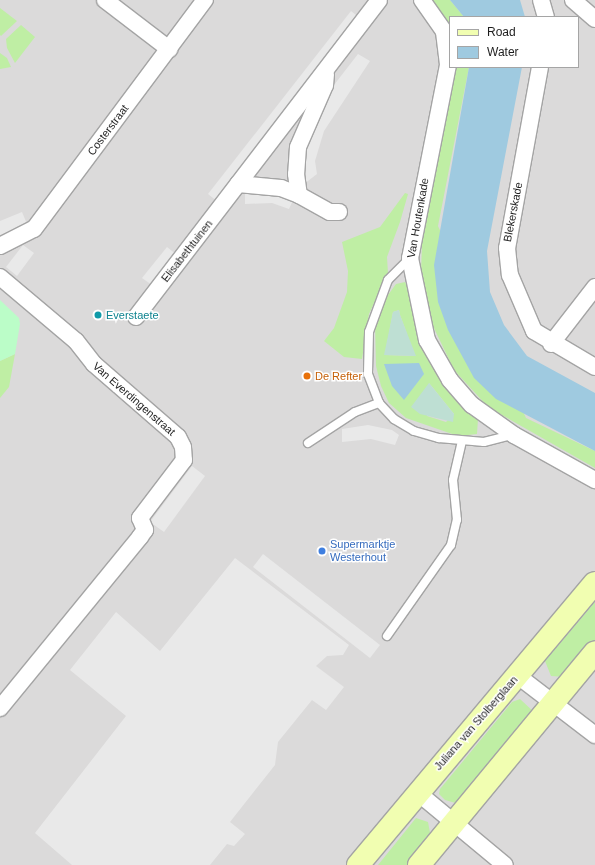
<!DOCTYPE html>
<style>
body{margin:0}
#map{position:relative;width:595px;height:865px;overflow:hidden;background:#efece2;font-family:Helvetica,sans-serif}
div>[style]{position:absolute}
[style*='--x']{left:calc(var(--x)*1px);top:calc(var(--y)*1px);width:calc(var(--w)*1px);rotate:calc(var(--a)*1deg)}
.residential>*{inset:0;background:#dbdada}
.grass>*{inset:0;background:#bfeea4}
.wetland>*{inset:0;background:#bedfd3}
.park>*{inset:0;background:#bbfdc8}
.parking>*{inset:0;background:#e9e9e9}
.water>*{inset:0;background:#9fcae0}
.roads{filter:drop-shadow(1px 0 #a4a4a4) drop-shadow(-1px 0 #a4a4a4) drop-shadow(0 1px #a4a4a4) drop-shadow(0 -1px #a4a4a4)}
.lane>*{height:8px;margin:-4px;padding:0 4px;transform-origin:4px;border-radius:4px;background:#fff}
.street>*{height:16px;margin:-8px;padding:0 8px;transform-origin:8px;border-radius:8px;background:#fff}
.secondary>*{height:22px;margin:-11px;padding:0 11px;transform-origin:11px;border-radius:11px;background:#f1feb1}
.dots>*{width:11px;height:11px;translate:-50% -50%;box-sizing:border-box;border:2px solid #fff;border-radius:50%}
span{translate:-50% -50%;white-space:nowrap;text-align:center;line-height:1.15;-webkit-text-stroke:3px #fff;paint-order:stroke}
.street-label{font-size:11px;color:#1d1d1d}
.culture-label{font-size:11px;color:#0d838f}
.left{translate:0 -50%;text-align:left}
.food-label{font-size:11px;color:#c56008}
.shop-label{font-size:11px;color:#366cbe}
.legend{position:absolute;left:449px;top:16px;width:130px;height:52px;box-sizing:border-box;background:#fff;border:1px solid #a5a5a5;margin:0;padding:5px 7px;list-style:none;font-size:12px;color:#1d1d1d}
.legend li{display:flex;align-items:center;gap:8px;height:20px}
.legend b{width:20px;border:1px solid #a5a5a5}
</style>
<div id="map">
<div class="residential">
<i style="clip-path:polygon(evenodd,0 0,595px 0,595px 865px,0 865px,0 0,450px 17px,578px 17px,578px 67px,450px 67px,450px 17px)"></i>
</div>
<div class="grass">
<i style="clip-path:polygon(432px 0,450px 0,464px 17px,450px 17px,450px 31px)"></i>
<i style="clip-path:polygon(0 8px,17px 21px,1px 36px,0 35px)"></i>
<i style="clip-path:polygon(21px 25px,35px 37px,15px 63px,7px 48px,6px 39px)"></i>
<i style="clip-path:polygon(0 53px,7px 58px,11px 67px,0 69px)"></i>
<i style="clip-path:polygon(455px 67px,469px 67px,438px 226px,526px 418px,595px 451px,595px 468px,488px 407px,454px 370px,432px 324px,421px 273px,422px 243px)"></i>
<i style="clip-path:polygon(405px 193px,408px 194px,400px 222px,387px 257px,388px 273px,369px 314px,362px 359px,344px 357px,324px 341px,334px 328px,347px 292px,348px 271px,342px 242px,380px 227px)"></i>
<i style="clip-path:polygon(evenodd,405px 282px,478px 419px,477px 434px,458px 436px,406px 418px,389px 403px,381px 386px,376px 366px,375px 324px,388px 295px,396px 284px,405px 282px,399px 310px,400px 315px,415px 356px,385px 355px,393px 312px,399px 310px,405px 282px,429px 383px,454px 414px,446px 422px,427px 416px,429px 383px)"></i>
<i style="clip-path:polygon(15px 354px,9px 387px,0 398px,0 361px)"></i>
<i style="clip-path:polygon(595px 602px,595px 640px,565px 677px,551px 676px,545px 661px)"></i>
<i style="clip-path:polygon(520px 699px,535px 713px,459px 804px,445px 800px,439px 794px,440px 789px,512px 702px)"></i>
<i style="clip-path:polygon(416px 818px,428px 822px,431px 838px,408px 865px,378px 865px)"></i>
</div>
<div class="wetland">
<i style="clip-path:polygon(399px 310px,400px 315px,416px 356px,384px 355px,393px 312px)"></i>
<i style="clip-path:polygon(429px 383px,454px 414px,453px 422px,420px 414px,411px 407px)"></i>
</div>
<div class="park">
<i style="clip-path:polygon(0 300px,19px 318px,20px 324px,15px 354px,0 361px)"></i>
</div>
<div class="parking">
<i style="clip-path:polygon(351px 11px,361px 19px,218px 202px,208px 194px)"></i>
<i style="clip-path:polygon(358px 54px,370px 61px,324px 131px,315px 161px,317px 174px,304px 184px,300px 155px,327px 94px)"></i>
<i style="clip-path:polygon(245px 187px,294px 198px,289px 209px,272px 203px,245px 204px)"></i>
<i style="clip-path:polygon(22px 212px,27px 224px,0 235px,0 221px)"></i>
<i style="clip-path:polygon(23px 245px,34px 253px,17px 276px,6px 267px)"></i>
<i style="clip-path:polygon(167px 247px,177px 255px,152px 285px,142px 278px)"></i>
<i style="clip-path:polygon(368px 425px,392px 430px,399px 435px,395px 445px,371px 439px,342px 442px,342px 429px)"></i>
<i style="clip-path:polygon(192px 466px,205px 476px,164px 532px,150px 522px)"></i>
<i style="clip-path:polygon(263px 554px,380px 645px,370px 658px,253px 567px)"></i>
<i style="clip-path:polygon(235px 558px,349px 645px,343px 655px,327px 656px,316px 666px,344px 687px,326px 710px,312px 700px,278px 742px,275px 765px,230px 822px,245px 834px,234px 846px,227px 844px,210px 865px,72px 865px,35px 833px,126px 716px,70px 670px,116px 612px,160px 651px)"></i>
</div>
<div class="water">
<i style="clip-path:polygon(450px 0,520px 0,525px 17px,464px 17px)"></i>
<i style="clip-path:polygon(469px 67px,522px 67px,487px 251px,490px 292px,504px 325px,527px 356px,595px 393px,595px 451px,496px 399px,474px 378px,448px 330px,438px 302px,434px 265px)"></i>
<i style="clip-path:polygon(419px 363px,424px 374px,404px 400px,392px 386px,384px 364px)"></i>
</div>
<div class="roads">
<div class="lane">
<i style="--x:410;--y:258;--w:31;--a:135"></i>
<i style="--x:388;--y:280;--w:55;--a:110.1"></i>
<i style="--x:369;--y:332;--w:42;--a:91.4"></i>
<i style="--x:368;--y:374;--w:31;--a:69"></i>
<i style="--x:379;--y:403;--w:22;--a:47"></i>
<i style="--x:394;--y:419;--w:23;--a:31"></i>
<i style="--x:414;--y:431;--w:26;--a:16"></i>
<i style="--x:439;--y:438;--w:45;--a:5.1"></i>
<i style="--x:484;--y:442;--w:30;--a:-14"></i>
<i style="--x:308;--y:443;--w:56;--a:-33.4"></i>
<i style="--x:355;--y:412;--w:26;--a:-21"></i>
<i style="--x:387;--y:636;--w:111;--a:-54.9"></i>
<i style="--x:451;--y:545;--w:26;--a:-77"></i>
<i style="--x:457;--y:520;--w:40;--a:-95.7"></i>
<i style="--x:453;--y:480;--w:39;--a:-77"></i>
</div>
<div class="street">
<i style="--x:105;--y:0;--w:81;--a:37.4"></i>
<i style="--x:422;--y:0;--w:39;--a:55"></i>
<i style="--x:444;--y:32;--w:33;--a:83"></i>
<i style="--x:448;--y:65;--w:197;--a:101.1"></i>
<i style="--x:410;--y:258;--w:84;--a:78.3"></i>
<i style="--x:427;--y:340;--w:46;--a:60.1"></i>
<i style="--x:450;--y:380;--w:33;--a:49"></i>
<i style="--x:472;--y:405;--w:52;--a:35.5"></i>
<i style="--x:514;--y:435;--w:93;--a:29.1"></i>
<i style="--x:541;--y:0;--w:18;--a:74"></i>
<i style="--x:573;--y:0;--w:29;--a:41"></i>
<i style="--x:540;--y:67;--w:184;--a:100.3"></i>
<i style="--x:507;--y:248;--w:27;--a:84"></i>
<i style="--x:510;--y:275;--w:61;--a:66.8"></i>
<i style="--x:534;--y:331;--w:71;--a:30.5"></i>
<i style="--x:326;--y:74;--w:11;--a:95"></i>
<i style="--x:325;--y:85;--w:68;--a:113.5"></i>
<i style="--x:298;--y:147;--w:27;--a:94"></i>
<i style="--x:296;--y:174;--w:21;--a:82"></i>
<i style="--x:299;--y:195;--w:35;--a:29"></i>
<i style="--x:330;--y:212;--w:9;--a:0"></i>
<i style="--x:238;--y:184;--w:43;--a:5.3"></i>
<i style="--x:281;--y:188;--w:19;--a:21"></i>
<i style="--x:0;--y:246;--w:38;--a:-27"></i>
<i style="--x:34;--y:229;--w:286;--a:-53.3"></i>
<i style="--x:0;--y:277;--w:99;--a:40.1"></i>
<i style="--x:76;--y:341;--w:29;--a:52"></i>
<i style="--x:94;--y:364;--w:111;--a:41"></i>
<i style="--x:178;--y:437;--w:11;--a:63"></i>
<i style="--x:183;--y:447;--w:13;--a:86"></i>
<i style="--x:184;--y:460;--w:73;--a:127.2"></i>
<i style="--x:140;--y:518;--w:13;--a:67"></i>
<i style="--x:145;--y:530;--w:9;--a:126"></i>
<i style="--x:140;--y:537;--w:221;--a:129.3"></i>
<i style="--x:136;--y:317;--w:399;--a:-52.5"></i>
<i style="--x:551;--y:344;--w:72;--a:-52.3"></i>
<i style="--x:518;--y:676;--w:97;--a:37.5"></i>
<i style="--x:417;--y:792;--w:114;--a:39.7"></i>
</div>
<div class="secondary">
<i style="--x:358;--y:865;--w:368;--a:-50"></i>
<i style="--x:419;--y:865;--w:276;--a:-50.4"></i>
</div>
</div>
<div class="dots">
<i style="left:98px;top:315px;background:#0f9aa8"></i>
<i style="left:307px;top:376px;background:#e8710a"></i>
<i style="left:322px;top:551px;background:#3f7fe0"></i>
</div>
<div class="street-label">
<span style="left:108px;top:130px;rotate:-53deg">Costerstraat</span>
<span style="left:513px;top:212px;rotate:-79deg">Blekerskade</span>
<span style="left:418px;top:218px;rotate:-80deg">Van Houtenkade</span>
<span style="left:187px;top:251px;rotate:-52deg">Elisabethtuinen</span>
<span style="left:134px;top:399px;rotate:41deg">Van Everdingenstraat</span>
<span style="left:476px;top:723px;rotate:-49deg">Juliana van Stolberglaan</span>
</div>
<div class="culture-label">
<span class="left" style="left:106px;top:315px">Everstaete</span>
</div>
<div class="food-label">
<span class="left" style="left:315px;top:376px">De Refter</span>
</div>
<div class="shop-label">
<span class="left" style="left:330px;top:551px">Supermarktje<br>Westerhout</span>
</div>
<ul class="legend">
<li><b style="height:5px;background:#f1feb1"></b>Road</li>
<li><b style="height:11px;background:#9fcae0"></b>Water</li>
</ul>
</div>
